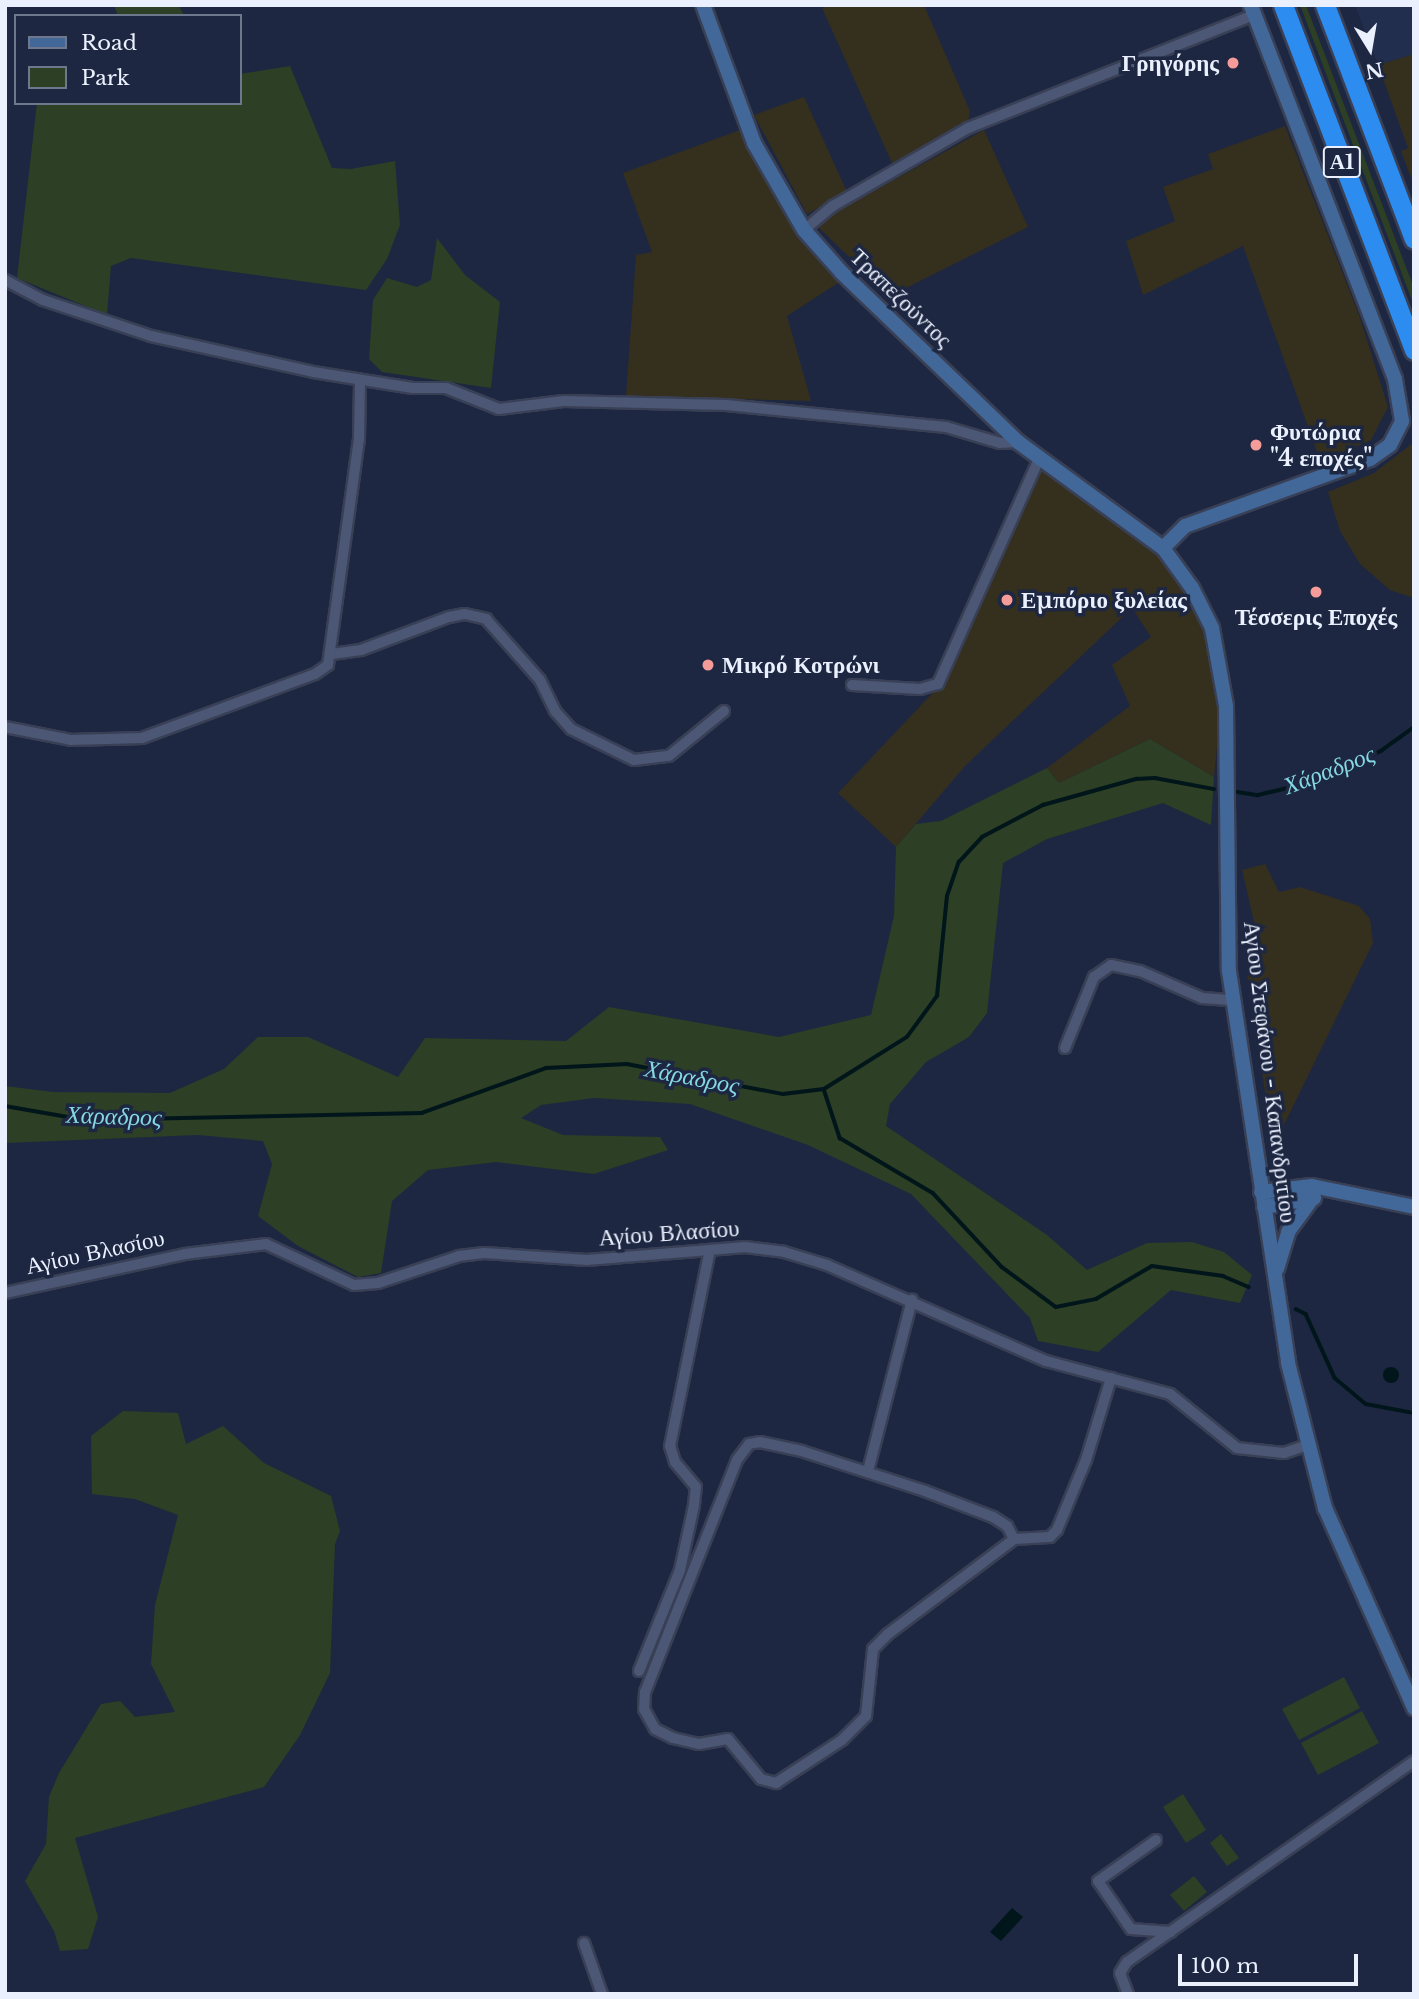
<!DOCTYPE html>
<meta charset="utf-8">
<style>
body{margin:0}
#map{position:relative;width:1419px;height:1999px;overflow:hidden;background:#1d2741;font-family:"Libre Baskerville",serif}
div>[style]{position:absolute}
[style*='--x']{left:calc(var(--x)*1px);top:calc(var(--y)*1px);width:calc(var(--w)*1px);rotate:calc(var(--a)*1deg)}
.built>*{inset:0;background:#222e4e}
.industrial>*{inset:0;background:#352f1e}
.green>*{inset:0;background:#2d3f24}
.water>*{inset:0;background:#00161a}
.round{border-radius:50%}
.stream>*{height:3.5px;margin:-1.75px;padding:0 1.75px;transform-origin:1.75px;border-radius:1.75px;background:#00161a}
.roads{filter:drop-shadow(2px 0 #394056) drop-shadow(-2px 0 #394056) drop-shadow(0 2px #394056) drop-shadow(0 -2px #394056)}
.minor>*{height:10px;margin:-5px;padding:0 5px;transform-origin:5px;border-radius:5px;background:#4b5774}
.secondary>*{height:14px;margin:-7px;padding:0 7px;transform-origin:7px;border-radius:7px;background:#426799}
.motorway>*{height:19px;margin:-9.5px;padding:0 9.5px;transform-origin:9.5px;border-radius:9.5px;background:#2d8cef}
.dots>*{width:19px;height:19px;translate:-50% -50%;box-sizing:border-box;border:4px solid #1d2741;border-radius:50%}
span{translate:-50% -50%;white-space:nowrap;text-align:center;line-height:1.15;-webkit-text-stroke:7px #1d2741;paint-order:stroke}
.shield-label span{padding:2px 5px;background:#1d2741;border:2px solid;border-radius:5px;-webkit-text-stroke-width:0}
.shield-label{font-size:21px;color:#eaf0fe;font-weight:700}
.poi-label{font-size:23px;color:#eaf0fe;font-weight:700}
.right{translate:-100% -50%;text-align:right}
.left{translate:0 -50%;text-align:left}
.street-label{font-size:23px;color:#eaf0fe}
.water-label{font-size:24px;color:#84d7e3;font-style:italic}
.frame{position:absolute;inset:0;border:7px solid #eaf0fe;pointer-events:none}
.legend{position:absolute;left:14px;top:14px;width:228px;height:91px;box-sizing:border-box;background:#1d2741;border:2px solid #6f778d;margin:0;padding:9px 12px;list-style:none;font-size:21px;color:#eaf0fe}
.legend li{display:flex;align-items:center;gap:14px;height:35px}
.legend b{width:35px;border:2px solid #6f778d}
.north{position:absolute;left:1335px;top:14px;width:70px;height:70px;-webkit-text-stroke:5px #1d2741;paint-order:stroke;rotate:169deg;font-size:19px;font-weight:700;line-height:28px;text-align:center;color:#eaf0fe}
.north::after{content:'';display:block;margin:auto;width:24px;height:32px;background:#eaf0fe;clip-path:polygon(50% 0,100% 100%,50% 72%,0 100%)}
.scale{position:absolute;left:1178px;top:1954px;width:180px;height:32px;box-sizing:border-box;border:4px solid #eaf0fe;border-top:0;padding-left:9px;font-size:21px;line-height:24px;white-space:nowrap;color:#eaf0fe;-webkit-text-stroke:5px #1d2741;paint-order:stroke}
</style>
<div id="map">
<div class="built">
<i style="clip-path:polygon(1355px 5px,1414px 5px,1414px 54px,1378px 65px)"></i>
</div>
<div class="industrial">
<i style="clip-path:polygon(831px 5px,924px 5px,970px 111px,968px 122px,892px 163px,822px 8px)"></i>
<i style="clip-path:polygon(1414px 54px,1414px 186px,1401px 151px,1408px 148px,1378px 65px)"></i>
<i style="clip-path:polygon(804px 97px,847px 192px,807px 214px,754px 115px)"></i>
<i style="clip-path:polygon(1285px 126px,1359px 315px,1388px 407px,1371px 440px,1321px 463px,1243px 246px,1143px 295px,1126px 241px,1175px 221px,1163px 187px,1213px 169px,1208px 154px)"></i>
<i style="clip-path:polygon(740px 130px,785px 216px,807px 248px,841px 281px,787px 316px,811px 401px,626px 396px,636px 255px,652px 252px,623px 173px)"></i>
<i style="clip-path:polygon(984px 130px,1028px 227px,890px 296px,819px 228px,818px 224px,834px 213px)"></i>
<i style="clip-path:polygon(1414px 442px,1414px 598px,1390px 590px,1360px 564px,1340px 531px,1328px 492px,1374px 473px)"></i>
<i style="clip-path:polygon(1041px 464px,1155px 546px,1205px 623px,1221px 705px,1214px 777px,1150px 739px,1059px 783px,1047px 768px,1130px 706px,1112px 665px,1151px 637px,1132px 608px,965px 766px,896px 847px,838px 793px,943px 682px)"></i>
<i style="clip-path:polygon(1265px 864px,1279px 892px,1300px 887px,1359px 906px,1370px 919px,1373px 943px,1278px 1137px,1272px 1138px,1247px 973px,1254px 922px,1242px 870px)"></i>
</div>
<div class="green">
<i style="clip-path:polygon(114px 5px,178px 5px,185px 16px,118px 16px)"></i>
<i style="clip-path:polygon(1300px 5px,1306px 5px,1414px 288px,1414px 306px)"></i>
<i style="clip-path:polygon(290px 66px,332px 168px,351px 169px,395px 161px,400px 225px,387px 259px,366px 290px,131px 258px,111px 266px,107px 315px,17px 278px,37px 103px,240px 103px,240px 74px)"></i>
<i style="clip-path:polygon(437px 238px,465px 275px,500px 302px,491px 388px,382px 372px,369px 359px,373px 300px,387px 278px,417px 287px,431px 280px)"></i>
<i style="clip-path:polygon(1150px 739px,1214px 777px,1211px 825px,1163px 803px,1047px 839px,1003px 863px,987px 1013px,969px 1037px,926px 1062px,890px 1104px,886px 1126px,1047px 1235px,1087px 1270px,1147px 1243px,1192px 1242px,1224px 1252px,1252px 1275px,1240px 1303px,1171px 1290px,1098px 1352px,1038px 1341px,1030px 1318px,911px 1194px,808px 1145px,690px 1104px,594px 1098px,541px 1105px,521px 1118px,563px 1135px,660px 1137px,668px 1150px,594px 1174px,496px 1162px,428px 1170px,392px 1201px,381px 1273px,358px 1277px,298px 1246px,258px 1216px,272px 1164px,263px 1141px,198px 1135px,5px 1143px,5px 1086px,53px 1092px,170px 1093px,224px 1069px,258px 1037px,308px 1037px,398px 1077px,425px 1038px,566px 1041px,609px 1007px,779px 1037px,871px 1015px,894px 916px,896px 847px,916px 824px,941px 821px,1047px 768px,1059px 783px)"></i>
<i style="clip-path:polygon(123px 1411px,178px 1413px,186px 1444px,223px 1426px,264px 1463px,331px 1496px,340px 1531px,335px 1544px,330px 1673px,300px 1735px,264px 1787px,75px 1838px,98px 1917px,88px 1949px,60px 1951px,54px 1931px,25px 1881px,46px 1844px,49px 1797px,59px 1773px,101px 1704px,120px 1701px,135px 1717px,175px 1712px,151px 1664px,155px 1605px,178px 1515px,135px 1499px,92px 1494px,91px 1436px)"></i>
<i style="clip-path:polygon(1344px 1677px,1360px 1708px,1299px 1740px,1282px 1709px)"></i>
<i style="clip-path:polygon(1362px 1711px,1379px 1743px,1318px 1775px,1301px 1743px)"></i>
<i style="clip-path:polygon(1183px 1794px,1206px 1830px,1186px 1843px,1163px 1807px)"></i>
<i style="clip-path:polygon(1221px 1834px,1239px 1858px,1227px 1866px,1210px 1843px)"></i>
<i style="clip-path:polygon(1194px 1876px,1207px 1892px,1184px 1911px,1170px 1895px)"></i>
</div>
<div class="water">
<i class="round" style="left:1383px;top:1367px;width:16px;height:16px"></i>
<i style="clip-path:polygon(1012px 1908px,1023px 1917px,1001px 1941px,990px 1932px)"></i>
</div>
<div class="stream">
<i style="--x:1238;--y:792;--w:20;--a:9"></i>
<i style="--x:1258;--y:795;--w:52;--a:-13.2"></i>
<i style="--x:1309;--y:783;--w:79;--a:-24"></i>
<i style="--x:1381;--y:751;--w:41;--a:-36"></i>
<i style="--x:824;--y:1089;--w:52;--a:71.9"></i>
<i style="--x:840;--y:1138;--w:108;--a:30.6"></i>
<i style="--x:933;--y:1193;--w:101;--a:47"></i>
<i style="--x:1002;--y:1267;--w:67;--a:36.5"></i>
<i style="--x:1056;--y:1307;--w:41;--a:-11.3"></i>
<i style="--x:1096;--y:1299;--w:65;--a:-30.5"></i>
<i style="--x:1152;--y:1266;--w:72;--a:8"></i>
<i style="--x:1223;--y:1276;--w:28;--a:23"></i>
<i style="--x:5;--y:1106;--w:81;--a:9.9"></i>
<i style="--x:85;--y:1120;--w:337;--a:-1.2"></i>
<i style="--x:422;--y:1113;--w:132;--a:-19.9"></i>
<i style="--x:546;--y:1068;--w:81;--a:-2.8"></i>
<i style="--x:627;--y:1064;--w:159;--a:10.9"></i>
<i style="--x:783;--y:1094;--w:41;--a:-7"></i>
<i style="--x:824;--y:1089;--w:98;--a:-32.1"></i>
<i style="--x:907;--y:1037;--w:51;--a:-53.8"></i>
<i style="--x:937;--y:996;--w:100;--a:-84.3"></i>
<i style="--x:947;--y:896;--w:36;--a:-71"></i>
<i style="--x:959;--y:862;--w:34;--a:-47"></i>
<i style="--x:982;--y:837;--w:69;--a:-27.7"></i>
<i style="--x:1043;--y:805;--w:97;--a:-15.6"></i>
<i style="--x:1136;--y:779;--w:19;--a:-3"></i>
<i style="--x:1155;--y:778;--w:60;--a:10.6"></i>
<i style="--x:1296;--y:1309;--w:11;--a:27"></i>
<i style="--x:1306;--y:1314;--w:70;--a:65.6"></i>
<i style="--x:1335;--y:1378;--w:40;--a:40"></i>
<i style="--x:1366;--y:1404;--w:49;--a:10.6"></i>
</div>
<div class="roads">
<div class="minor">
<i style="--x:804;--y:230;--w:38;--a:-40"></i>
<i style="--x:833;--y:206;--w:156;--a:-30"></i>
<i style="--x:968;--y:128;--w:308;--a:-21.6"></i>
<i style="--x:5;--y:280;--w:43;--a:27.8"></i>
<i style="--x:43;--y:300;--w:114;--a:18.4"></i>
<i style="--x:151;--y:336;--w:166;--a:12.5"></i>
<i style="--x:313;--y:372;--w:101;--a:9.1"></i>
<i style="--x:413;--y:388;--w:33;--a:0"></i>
<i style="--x:446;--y:388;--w:57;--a:21.6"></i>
<i style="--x:499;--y:409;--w:65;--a:-7"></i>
<i style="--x:564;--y:401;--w:162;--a:1.4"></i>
<i style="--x:726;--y:405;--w:221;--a:5.7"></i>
<i style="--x:946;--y:427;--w:56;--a:16.5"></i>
<i style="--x:1000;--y:443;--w:18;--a:-3"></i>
<i style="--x:332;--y:654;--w:29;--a:-8"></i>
<i style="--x:361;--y:650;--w:94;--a:-20.6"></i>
<i style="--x:449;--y:617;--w:16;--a:-11"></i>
<i style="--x:465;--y:614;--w:22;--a:13"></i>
<i style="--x:486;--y:619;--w:81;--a:48.5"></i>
<i style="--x:540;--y:680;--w:34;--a:64"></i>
<i style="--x:555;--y:711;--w:24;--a:48"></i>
<i style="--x:571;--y:729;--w:70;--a:26.2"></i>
<i style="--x:634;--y:760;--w:35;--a:-7"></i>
<i style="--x:669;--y:756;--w:71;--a:-39.3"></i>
<i style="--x:852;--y:685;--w:68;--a:3.4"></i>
<i style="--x:920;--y:689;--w:19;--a:-16"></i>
<i style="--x:938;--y:684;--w:249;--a:-65.8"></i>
<i style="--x:5;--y:727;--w:67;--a:11.1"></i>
<i style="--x:71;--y:740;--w:71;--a:-1.6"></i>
<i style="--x:142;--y:738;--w:184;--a:-20.3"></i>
<i style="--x:315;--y:674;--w:16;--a:-35"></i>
<i style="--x:328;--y:665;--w:227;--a:-82.2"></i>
<i style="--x:359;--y:440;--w:59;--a:-89"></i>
<i style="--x:1065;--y:1048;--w:77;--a:-67.8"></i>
<i style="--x:1094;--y:977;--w:21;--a:-35"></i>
<i style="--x:1111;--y:965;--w:30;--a:12"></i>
<i style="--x:1140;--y:971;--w:68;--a:23.5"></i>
<i style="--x:1202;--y:998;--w:31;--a:4"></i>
<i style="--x:5;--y:1293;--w:184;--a:-12.2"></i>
<i style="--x:185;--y:1254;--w:82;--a:-7"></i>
<i style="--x:266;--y:1244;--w:97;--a:25"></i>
<i style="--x:354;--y:1285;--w:24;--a:-5"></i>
<i style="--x:378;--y:1283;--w:85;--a:-18.4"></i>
<i style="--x:459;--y:1256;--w:25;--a:-7"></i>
<i style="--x:484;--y:1253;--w:103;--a:3.9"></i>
<i style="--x:587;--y:1260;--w:159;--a:-4.7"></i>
<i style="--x:745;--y:1247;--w:39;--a:7"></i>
<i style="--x:784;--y:1252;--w:45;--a:16.8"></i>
<i style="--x:827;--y:1265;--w:239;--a:23.7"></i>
<i style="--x:1046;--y:1361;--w:128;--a:14.9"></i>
<i style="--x:1170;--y:1394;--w:86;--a:38.9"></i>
<i style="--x:1237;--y:1448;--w:47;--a:6.1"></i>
<i style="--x:1284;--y:1453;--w:24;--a:-19"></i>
<i style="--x:868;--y:1471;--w:177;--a:-75.6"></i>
<i style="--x:1014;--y:1539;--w:15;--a:-118"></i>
<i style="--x:1007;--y:1526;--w:17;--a:-147"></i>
<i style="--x:993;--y:1517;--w:73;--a:-159.1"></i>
<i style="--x:925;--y:1491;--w:129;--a:-162"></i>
<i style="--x:802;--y:1451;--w:43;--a:-167.9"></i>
<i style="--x:760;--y:1442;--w:11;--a:170"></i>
<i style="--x:749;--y:1444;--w:20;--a:127"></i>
<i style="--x:737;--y:1460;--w:250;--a:111.6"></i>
<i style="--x:645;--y:1692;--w:17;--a:93"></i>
<i style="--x:644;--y:1709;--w:23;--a:61"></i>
<i style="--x:655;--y:1729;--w:20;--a:27"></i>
<i style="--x:673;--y:1738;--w:27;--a:13"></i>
<i style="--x:699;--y:1744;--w:29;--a:-10"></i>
<i style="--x:728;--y:1739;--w:52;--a:50.5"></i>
<i style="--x:761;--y:1779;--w:16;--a:15"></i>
<i style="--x:776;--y:1783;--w:79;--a:-33.1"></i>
<i style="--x:842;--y:1740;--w:34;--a:-45"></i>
<i style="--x:866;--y:1716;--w:67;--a:-84"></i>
<i style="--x:873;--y:1649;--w:21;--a:-45"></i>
<i style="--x:888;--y:1634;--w:158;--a:-37"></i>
<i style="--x:1014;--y:1539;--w:36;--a:-3"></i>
<i style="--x:1050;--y:1537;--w:10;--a:-45"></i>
<i style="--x:1057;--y:1530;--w:76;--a:-67.5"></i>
<i style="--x:1086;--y:1460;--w:86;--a:-73"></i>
<i style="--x:639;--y:1671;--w:109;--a:-67.9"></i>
<i style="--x:680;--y:1570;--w:66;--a:-77.8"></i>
<i style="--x:694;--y:1505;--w:18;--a:-84"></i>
<i style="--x:696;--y:1487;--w:33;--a:-130"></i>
<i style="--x:675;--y:1462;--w:17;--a:-107"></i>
<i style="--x:670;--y:1446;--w:200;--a:-78.5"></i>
<i style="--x:1156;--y:1840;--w:71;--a:144.7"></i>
<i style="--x:1098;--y:1881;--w:58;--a:55.5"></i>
<i style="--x:1131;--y:1929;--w:40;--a:4.3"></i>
<i style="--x:584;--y:1943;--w:54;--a:70.6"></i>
<i style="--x:1128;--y:1994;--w:22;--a:-111"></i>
<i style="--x:1120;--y:1973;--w:13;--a:-58"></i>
<i style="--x:1127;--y:1962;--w:350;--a:-35"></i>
</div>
<div class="secondary">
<i style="--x:703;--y:5;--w:147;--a:69.7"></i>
<i style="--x:754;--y:143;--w:100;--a:60.1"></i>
<i style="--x:804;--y:230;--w:57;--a:48.5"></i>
<i style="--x:842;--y:273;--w:244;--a:43.8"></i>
<i style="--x:1018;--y:442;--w:180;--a:36.2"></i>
<i style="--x:1163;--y:548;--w:49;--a:54.1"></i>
<i style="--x:1192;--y:588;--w:45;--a:63.4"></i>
<i style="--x:1212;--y:628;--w:79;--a:79.8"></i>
<i style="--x:1226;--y:706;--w:265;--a:89.4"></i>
<i style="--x:1229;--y:971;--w:396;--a:81.4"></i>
<i style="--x:1288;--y:1363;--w:150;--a:75.7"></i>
<i style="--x:1325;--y:1508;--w:219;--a:66"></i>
<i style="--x:1163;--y:548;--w:31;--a:-45"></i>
<i style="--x:1185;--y:526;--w:197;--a:-19.9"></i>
<i style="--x:1370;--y:459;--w:24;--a:-35"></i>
<i style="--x:1390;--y:445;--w:27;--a:-63"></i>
<i style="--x:1402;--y:421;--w:43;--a:-99.5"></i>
<i style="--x:1395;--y:379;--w:401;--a:-111.1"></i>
<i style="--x:1261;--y:1192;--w:51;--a:-6.7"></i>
<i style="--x:1312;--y:1186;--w:104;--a:11.6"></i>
<i style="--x:1264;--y:1207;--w:51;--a:-10.2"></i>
<i style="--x:1277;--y:1269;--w:39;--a:-73"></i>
<i style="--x:1288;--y:1232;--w:41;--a:-54"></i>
</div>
<div class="motorway">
<i style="--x:1283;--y:5;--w:369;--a:69.2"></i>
<i style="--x:1325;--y:5;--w:250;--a:69.2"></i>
</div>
</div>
<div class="dots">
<i style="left:1233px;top:63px;background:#f59b99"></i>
<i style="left:1256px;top:445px;background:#f59b99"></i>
<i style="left:1316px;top:592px;background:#f59b99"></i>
<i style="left:1007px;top:600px;background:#f59b99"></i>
<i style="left:708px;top:665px;background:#f59b99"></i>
</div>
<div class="shield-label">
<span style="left:1342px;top:162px">Α1</span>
</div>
<div class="poi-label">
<span class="right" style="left:1219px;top:63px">Γρηγόρης</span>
<span class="left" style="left:1270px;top:445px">Φυτώρια<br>"4 εποχές"</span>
<span class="left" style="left:1021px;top:600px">Εμπόριο ξυλείας</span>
<span style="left:1316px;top:617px">Τέσσερις Εποχές</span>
<span class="left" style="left:722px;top:665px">Μικρό Κοτρώνι</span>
</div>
<div class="street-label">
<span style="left:901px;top:298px;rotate:44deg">Τραπεζούντος</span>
<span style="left:1270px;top:1072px;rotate:83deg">Αγίου Στεφάνου - Καπανδριτίου</span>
<span style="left:669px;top:1233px;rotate:-4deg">Αγίου Βλασίου</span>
<span style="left:95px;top:1252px;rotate:-12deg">Αγίου Βλασίου</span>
</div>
<div class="water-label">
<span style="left:1329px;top:770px;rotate:-21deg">Χάραδρος</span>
<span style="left:692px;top:1077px;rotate:11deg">Χάραδρος</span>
<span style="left:114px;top:1116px;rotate:2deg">Χάραδρος</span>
</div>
<div class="frame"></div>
<ul class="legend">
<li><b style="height:9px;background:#426799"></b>Road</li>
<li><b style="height:19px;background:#2d3f24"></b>Park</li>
</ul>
<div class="north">N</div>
<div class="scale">100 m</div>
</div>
